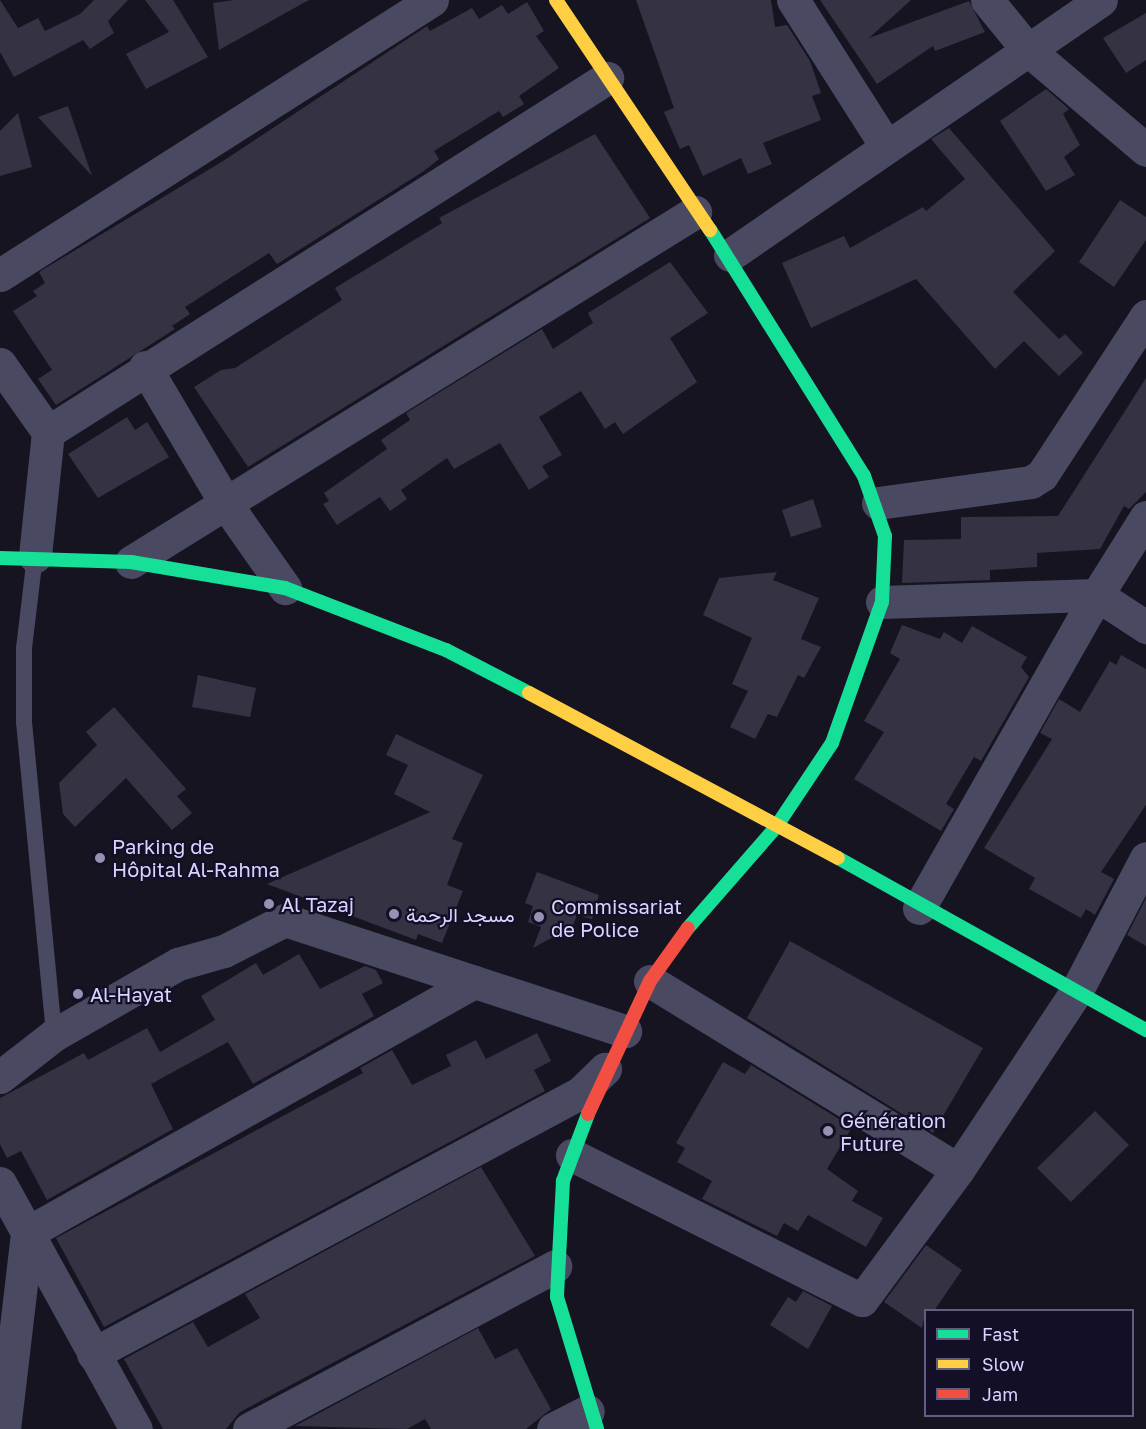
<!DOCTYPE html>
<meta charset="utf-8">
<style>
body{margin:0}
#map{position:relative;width:1146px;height:1429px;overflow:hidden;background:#161421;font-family:"Golos Text",Vazirmatn,sans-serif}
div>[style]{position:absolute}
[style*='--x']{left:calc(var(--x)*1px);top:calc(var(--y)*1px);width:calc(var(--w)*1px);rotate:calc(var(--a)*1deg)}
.building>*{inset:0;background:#343243}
.lane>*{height:16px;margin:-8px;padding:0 8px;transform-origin:8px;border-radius:8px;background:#4a4962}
.street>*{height:33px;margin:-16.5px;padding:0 16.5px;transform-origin:16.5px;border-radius:16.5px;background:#4a4962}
.fast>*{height:14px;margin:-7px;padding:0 7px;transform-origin:7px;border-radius:7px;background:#16e098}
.slow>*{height:14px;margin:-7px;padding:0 7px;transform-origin:7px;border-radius:7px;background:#ffcf43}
.jam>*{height:14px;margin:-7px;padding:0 7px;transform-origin:7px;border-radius:7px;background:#f24e42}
.dots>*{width:16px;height:16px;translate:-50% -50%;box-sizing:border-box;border:3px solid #130f26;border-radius:50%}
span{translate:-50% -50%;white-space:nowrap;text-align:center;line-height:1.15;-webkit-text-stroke:4.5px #130f26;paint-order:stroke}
.poi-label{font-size:20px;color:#d9d4ff}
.left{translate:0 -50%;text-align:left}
.legend{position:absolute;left:924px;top:1309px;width:210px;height:108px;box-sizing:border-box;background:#130f26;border:2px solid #625e7d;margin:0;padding:8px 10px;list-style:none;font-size:18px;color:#d9d4ff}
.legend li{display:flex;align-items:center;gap:12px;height:30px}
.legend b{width:30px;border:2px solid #625e7d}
</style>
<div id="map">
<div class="building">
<i style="clip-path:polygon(0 0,18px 28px,38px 18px,45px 31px,80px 14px,94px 0,128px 0,108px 21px,114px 33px,90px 49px,83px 40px,14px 77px,0 52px)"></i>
<i style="clip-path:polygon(145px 0,173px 0,208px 57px,146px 89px,126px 54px,169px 32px)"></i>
<i style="clip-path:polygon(234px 0,309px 0,219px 50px,213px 3px)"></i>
<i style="clip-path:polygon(636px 0,771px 0,775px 27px,787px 25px,810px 61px,821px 93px,812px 96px,821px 120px,763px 143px,772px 164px,748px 174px,741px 158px,703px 176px,689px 145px,680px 149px,664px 112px,674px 108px)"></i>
<i style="clip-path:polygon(820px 0,911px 0,869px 38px,969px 1px,985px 32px,935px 51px,933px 46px,877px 84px)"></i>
<i style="clip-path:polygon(527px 2px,544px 31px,536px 36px,559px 68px,519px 96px,524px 104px,503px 117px,499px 111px,434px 151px,439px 159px,424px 171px,277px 264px,269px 253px,185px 307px,190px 314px,172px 326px,175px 329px,56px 405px,38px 379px,52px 370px,13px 311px,37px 296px,33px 291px,45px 283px,39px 272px,223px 161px,427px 26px,430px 31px,472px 8px,479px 19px,502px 5px,508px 14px)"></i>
<i style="clip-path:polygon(1146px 13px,1146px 60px,1126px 73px,1103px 38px)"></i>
<i style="clip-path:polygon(1046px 89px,1069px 109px,1063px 114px,1080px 145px,1064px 157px,1075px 175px,1046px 191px,1000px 121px)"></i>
<i style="clip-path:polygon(68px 106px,92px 176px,38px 117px)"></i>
<i style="clip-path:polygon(18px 113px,32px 167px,0 176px,0 131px)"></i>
<i style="clip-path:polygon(949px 128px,1055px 251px,1013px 292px,1059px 339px,1065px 334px,1083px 353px,1059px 376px,1024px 341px,995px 369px,916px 279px,811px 328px,782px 263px,844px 236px,850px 248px,923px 207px,926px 211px,965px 179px,931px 139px)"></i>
<i style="clip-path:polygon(595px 134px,650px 218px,248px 467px,194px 387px,221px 370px,235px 368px,342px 300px,335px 288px,442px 223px,439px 218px)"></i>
<i style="clip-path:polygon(1120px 200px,1146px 217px,1146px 240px,1114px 287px,1079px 262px)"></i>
<i style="clip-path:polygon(670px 262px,708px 313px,670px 338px,697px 382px,623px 434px,615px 422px,605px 429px,581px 391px,539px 417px,562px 455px,542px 466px,549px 477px,529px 490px,500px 443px,454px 469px,447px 458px,401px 490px,407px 499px,390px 511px,380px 497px,337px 525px,323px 504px,329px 501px,324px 493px,387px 449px,381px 440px,410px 420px,406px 413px,542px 329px,553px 349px,593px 323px,588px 313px)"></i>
<i style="clip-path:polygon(1146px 378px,1146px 492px,1129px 509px,1124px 506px,1100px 549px,1037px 553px,1037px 567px,990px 570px,990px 580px,902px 583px,904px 540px,961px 539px,961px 517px,1058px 516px)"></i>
<i style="clip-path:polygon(127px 417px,135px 430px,147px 422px,169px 457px,98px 498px,68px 454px)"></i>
<i style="clip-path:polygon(813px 499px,822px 527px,791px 537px,782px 510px)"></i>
<i style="clip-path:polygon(777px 572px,773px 580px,819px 598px,801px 639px,821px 647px,804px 678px,798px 675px,777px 717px,768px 714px,755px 739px,730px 727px,748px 691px,732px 684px,752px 638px,703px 615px,719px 578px)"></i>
<i style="clip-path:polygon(902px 625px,940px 639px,944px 632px,962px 643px,972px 626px,1027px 657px,1021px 667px,1029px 677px,981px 761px,974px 757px,946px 804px,954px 809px,941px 831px,854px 779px,884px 732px,864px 721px,900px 659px,890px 653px)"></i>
<i style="clip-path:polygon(1121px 655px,1146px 669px,1146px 805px,1101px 872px,1114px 879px,1095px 915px,1086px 909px,1081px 918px,1029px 889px,1035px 878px,984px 848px,1052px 739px,1040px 733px,1059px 699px,1080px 712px,1110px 661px,1116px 665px)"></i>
<i style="clip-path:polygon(198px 675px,256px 688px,250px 717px,192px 707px)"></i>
<i style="clip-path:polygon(114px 707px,186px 789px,177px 796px,192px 813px,172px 830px,126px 778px,75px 827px,63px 814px,59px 783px,97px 745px,86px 732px)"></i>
<i style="clip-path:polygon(396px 734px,483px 775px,452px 839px,463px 843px,447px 885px,463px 891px,442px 943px,418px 934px,416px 940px,267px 884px,430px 812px,394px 794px,408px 765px,386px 755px)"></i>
<i style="clip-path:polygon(537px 872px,599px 895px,592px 919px,577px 915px,568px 939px,557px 935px,533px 948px,541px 927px,528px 922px,533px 906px,525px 903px)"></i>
<i style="clip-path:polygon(1146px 898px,1146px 946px,1127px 935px)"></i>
<i style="clip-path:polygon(790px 941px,983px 1048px,933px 1133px,747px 1018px)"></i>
<i style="clip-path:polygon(299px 954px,320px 989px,365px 966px,376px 970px,383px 983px,362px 994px,374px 1016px,253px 1084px,228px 1042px,151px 1084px,173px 1129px,47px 1200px,21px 1151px,7px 1158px,0 1144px,0 1098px,84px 1053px,88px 1060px,147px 1028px,160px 1052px,215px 1020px,201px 996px,256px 963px,263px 975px)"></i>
<i style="clip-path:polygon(537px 1033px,551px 1061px,534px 1070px,545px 1091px,104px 1327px,56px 1238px,363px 1073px,360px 1068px,392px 1050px,412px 1085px,451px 1066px,446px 1055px,476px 1040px,486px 1059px)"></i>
<i style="clip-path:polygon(723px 1062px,745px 1074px,751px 1065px,852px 1127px,827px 1169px,858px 1191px,852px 1201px,883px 1218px,866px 1247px,808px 1215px,798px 1231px,784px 1223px,777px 1236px,702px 1199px,712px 1181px,677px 1162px,685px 1148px,676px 1143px)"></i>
<i style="clip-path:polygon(1095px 1111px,1129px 1145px,1071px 1202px,1037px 1168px)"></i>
<i style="clip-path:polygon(481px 1167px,535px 1256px,240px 1412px,226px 1429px,163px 1429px,124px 1359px,193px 1322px,208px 1347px,260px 1318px,245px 1294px)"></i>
<i style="clip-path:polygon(926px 1245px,962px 1270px,934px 1311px,926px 1311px,922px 1328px,884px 1302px)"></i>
<i style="clip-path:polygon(803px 1291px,832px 1306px,808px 1349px,770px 1325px,788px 1297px,796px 1302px)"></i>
<i style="clip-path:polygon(478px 1328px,495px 1359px,517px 1348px,551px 1409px,526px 1429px,431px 1429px,425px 1419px,407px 1429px,295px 1426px)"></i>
</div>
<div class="lane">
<i style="--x:35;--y:556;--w:93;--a:96.8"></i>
<i style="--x:24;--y:648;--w:74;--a:90"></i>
<i style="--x:24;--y:722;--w:314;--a:84.5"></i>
</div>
<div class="street">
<i style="--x:793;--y:0;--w:173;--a:57.5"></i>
<i style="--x:987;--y:0;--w:63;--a:50.8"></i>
<i style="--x:1027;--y:49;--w:156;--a:40.3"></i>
<i style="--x:730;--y:255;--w:450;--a:-34.5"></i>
<i style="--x:0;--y:275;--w:512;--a:-32.48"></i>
<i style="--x:0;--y:364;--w:83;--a:54.8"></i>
<i style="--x:48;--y:432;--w:125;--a:96"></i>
<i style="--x:145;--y:367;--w:159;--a:59.4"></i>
<i style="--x:226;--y:504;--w:103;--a:54.9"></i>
<i style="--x:48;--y:432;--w:662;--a:-32.35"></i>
<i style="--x:878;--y:503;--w:154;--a:-7.8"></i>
<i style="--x:1031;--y:482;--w:13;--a:-32"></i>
<i style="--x:1042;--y:475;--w:190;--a:-56.8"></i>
<i style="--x:131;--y:562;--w:664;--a:-31.82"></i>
<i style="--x:882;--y:602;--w:215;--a:-1.9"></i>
<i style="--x:1097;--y:595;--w:92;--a:-57.9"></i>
<i style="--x:919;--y:908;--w:360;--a:-60.4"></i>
<i style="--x:1097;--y:595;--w:59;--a:33.1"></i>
<i style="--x:650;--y:981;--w:361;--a:31.5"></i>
<i style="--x:0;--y:1077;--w:68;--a:-37.9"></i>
<i style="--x:54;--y:1035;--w:143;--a:-29.8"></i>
<i style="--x:178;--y:964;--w:48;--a:-15.8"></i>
<i style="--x:224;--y:951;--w:68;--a:-26.9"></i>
<i style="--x:285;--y:920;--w:358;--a:18.1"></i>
<i style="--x:572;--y:1155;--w:324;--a:26.6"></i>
<i style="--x:862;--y:1300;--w:162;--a:-53.6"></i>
<i style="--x:958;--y:1170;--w:214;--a:-56.5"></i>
<i style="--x:1076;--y:992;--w:151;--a:-62.4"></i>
<i style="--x:0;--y:1183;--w:281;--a:61.1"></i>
<i style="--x:93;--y:1354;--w:553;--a:-28.19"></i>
<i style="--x:580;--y:1093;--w:35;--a:-44"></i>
<i style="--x:4;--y:1429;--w:197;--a:-83.3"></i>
<i style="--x:27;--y:1233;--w:513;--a:-29.32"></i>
<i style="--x:249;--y:1429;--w:347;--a:-28"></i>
<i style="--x:553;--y:1429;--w:39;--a:-27"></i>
</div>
<div class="fast">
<i style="--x:0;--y:558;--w:131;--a:1.7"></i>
<i style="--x:131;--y:562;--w:156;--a:9.6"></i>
<i style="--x:285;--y:588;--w:173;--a:21.1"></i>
<i style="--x:446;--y:650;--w:93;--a:27.4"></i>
<i style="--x:838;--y:858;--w:353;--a:29.2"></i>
<i style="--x:688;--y:928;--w:134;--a:-48.9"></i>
<i style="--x:776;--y:827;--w:101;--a:-56.3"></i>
<i style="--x:832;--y:743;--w:150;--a:-70.5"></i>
<i style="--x:882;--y:602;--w:66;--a:-87.4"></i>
<i style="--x:885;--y:536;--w:64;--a:-109.3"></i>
<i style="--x:864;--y:476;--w:290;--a:-122"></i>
<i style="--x:588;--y:1114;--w:72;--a:110.5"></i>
<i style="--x:563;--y:1181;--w:116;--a:93"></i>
<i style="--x:557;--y:1297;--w:138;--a:73.1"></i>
</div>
<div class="slow">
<i style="--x:556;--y:0;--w:277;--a:56.2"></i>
<i style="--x:529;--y:693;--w:350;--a:28.1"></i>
</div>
<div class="jam">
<i style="--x:588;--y:1114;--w:147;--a:-65"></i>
<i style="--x:650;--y:981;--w:65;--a:-54.4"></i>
</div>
<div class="dots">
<i style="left:100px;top:858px;background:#9591b1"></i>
<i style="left:269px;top:904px;background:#9591b1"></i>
<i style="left:394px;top:914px;background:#9591b1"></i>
<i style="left:539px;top:917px;background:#9591b1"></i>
<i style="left:78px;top:994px;background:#9591b1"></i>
<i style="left:828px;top:1131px;background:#9591b1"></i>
</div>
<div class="poi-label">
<span class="left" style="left:112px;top:858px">Parking de<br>Hôpital Al-Rahma</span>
<span class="left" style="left:281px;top:904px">Al Tazaj</span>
<span class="left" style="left:551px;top:918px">Commissariat<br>de Police</span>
<span class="left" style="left:406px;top:914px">مسجد الرحمة</span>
<span class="left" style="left:90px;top:994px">Al-Hayat</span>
<span class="left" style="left:840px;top:1132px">Génération<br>Future</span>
</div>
<ul class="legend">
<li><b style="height:8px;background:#16e098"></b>Fast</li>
<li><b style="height:8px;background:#ffcf43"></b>Slow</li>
<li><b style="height:8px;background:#f24e42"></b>Jam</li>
</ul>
</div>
